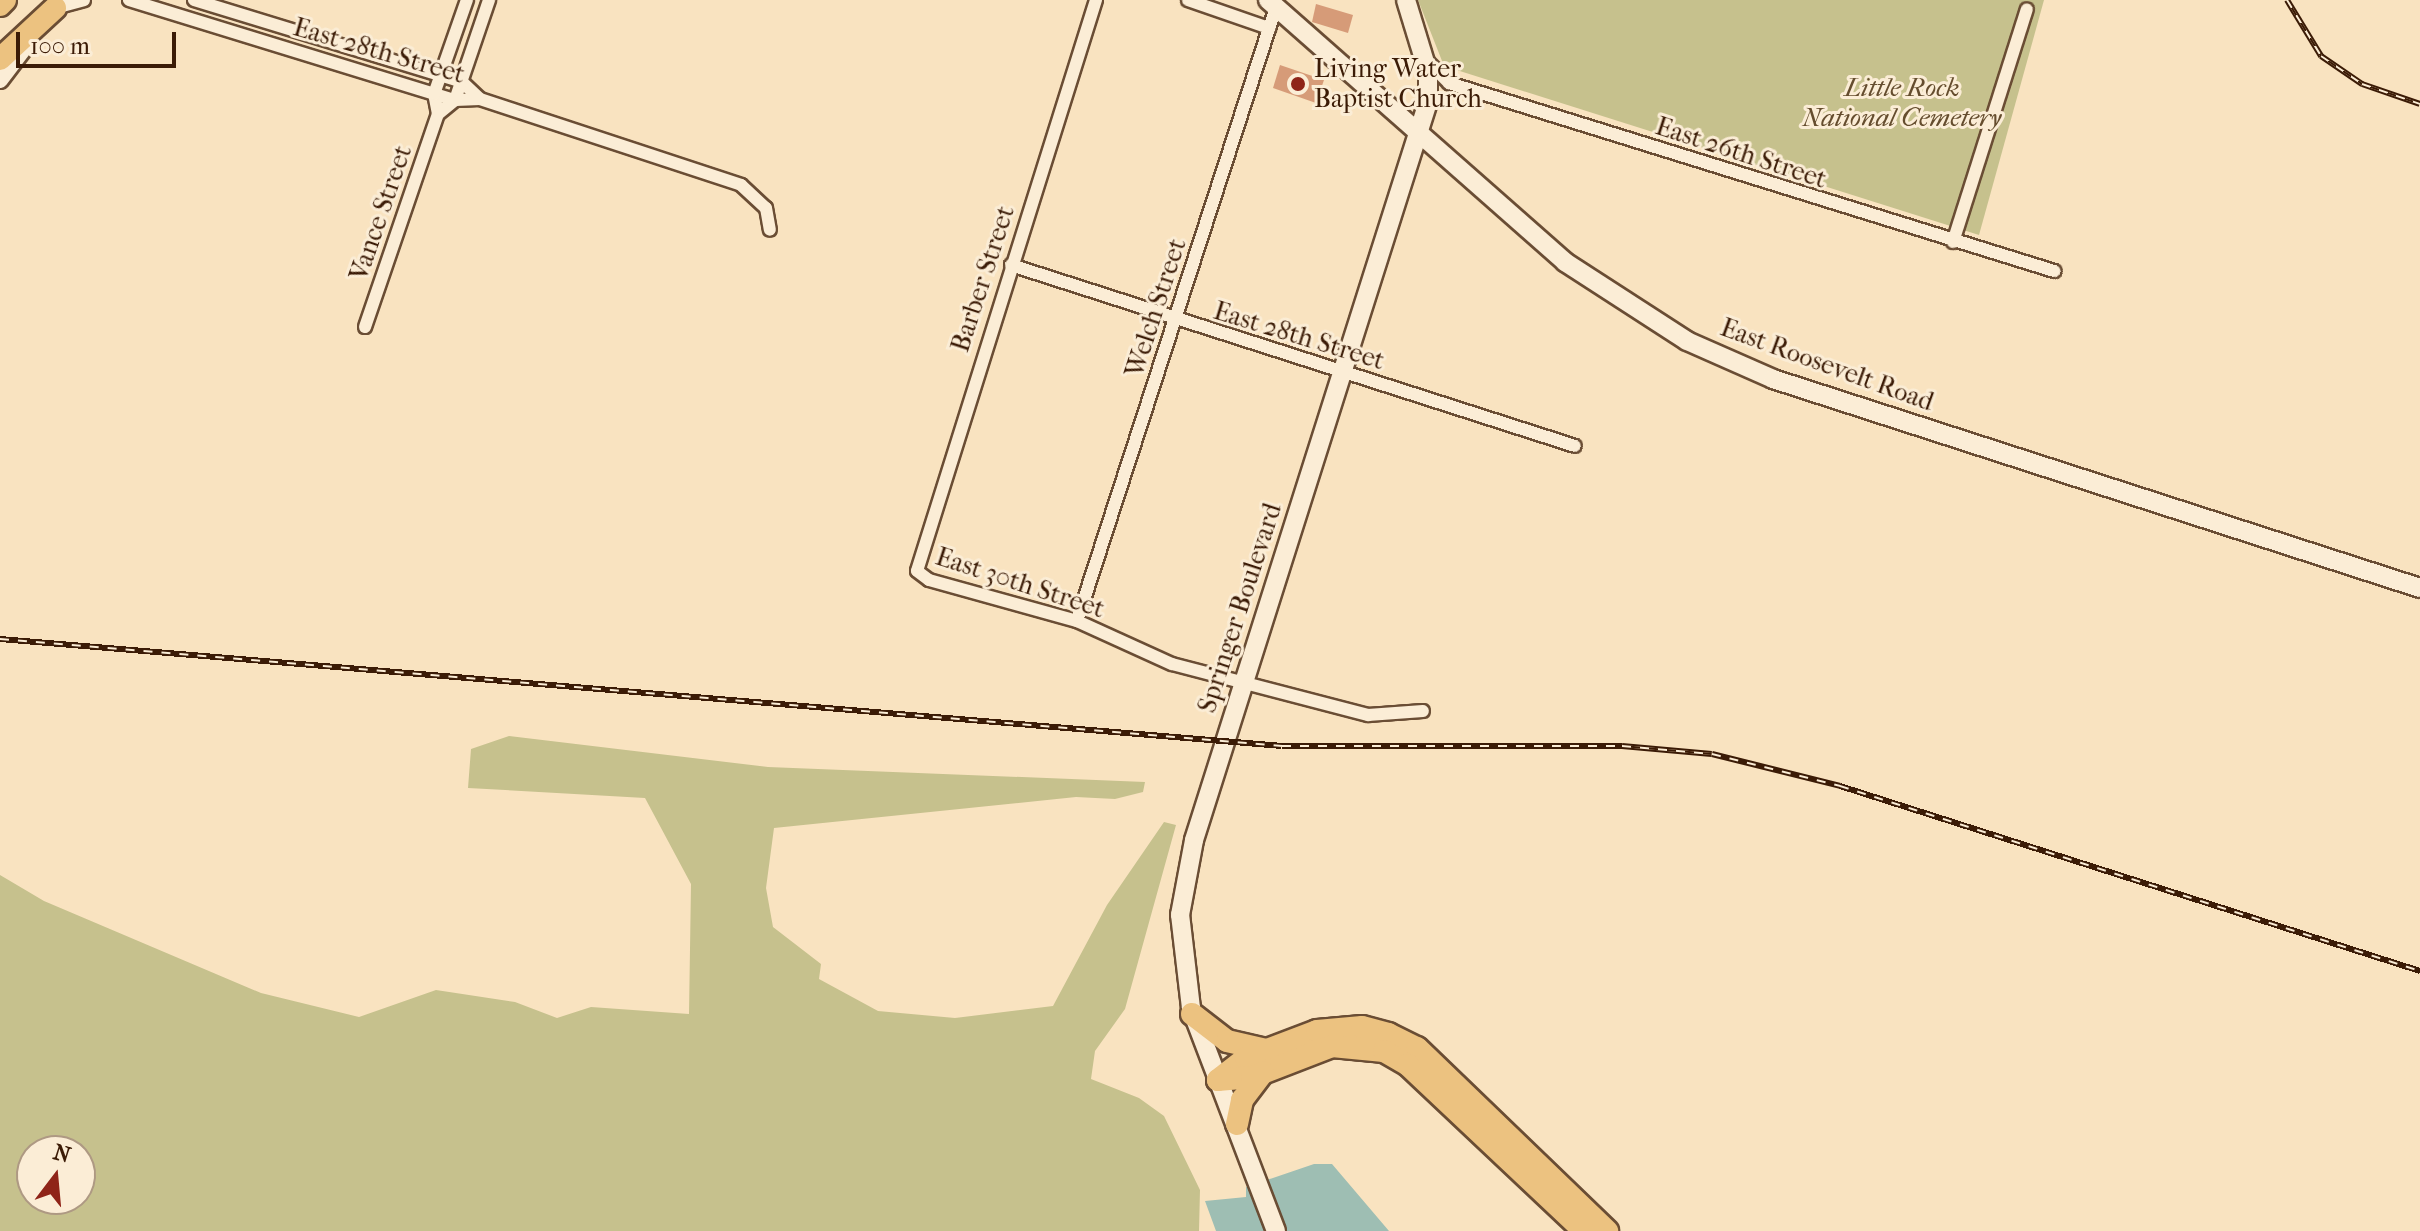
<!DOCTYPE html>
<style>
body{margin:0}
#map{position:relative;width:2420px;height:1231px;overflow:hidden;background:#f9e3c0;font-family:"IM FELL French Canon",serif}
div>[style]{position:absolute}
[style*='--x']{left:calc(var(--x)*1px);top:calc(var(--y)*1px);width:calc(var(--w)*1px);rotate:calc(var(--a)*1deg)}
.green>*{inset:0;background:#c6c18d}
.water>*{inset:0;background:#9ebeb3}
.building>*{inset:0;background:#d69b78}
.roads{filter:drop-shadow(2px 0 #6a4d34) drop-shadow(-2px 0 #6a4d34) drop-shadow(0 2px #6a4d34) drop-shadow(0 -2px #6a4d34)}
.minor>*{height:12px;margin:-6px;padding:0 6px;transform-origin:6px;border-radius:6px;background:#fbedd6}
.tertiary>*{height:16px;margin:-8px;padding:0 8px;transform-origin:8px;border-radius:8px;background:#fbedd6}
.secondary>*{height:18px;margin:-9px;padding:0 9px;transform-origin:9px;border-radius:9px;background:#fbedd6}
.motorway>*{height:22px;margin:-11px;padding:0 11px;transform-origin:11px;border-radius:11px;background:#ecc280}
.rail>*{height:6px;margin-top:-3px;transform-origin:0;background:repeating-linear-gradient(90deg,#fbedd6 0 9px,#3b1b06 0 18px);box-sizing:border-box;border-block:2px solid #3b1b06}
.dots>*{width:22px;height:22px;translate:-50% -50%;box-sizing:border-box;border:4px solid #fbedd6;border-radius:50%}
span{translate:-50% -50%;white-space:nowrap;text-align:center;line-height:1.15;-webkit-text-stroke:6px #fbedd6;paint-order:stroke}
.street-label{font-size:26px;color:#3b1b06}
.poi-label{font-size:26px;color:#3b1b06}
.left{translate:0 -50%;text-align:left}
.park-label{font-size:26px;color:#654d2e;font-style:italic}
.north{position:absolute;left:16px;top:1135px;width:80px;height:80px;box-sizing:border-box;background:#fbedd6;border:2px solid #ae9983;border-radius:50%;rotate:16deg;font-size:22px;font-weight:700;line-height:32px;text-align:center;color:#3b1b06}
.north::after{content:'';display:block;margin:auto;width:28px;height:36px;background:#8f2418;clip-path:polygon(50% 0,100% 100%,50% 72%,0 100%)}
.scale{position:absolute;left:16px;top:32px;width:160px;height:36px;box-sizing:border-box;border:4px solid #3b1b06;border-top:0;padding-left:10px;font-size:24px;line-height:28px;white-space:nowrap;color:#3b1b06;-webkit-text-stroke:6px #fbedd6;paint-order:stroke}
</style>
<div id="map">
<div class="green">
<i style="clip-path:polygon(1418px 0,2044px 0,1979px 235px,1444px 66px)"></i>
<i style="clip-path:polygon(evenodd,509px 736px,768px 767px,1145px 782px,1143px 792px,1115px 799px,1076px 797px,774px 828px,766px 888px,773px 927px,821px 964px,819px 979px,878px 1011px,955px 1018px,1053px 1006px,1107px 905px,1164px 822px,1176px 825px,1125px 1009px,1095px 1051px,1091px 1079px,1139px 1098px,1164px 1116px,1200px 1190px,1199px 1231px,0 1231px,0 875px,44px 901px,261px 993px,359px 1017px,436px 990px,515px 1002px,557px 1018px,591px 1007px,689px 1014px,691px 884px,645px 798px,468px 788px,471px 749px,509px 736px,80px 1151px,80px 1199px,32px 1199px,32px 1151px,80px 1151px)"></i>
</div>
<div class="water">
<i style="clip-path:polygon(1314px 1164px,1332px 1164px,1389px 1231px,1216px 1231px,1205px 1201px,1246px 1197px,1246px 1187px)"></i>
</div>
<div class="building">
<i style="clip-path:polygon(1316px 4px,1353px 15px,1348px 33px,1312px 22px)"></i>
<i style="clip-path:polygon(1280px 65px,1324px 80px,1316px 103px,1273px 88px)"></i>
</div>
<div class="roads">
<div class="minor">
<i style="--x:129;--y:0;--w:341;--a:17.1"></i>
<i style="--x:455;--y:100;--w:25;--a:-2"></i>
<i style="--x:480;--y:99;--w:275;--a:18.2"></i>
<i style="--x:741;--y:185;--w:34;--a:43"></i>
<i style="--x:766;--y:208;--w:22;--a:80"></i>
<i style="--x:194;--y:0;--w:280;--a:17"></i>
<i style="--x:462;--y:82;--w:25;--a:43"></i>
<i style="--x:1096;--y:0;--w:598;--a:107.41"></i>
<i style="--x:917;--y:571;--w:15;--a:37"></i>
<i style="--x:929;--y:580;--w:154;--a:15.5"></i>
<i style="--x:1077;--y:621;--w:104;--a:24.4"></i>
<i style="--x:1172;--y:664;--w:203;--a:14.6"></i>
<i style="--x:1368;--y:715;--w:55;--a:-4.2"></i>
<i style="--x:1188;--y:0;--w:86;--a:19.1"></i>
<i style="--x:55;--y:8;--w:30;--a:-15"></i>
<i style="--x:1426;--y:60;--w:33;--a:45"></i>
<i style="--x:1449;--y:83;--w:634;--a:17.26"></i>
<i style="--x:438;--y:114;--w:22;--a:-39"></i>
<i style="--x:455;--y:100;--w:106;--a:-71.2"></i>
<i style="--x:1953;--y:242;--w:244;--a:-72.4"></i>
<i style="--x:1011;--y:265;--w:592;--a:17.79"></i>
<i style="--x:365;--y:327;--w:225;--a:-71.1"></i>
<i style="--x:438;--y:114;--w:20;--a:-101"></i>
<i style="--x:434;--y:94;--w:100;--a:-70.7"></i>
<i style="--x:1077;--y:621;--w:645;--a:-72.04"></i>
</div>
<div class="tertiary">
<i style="--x:0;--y:80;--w:46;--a:-52.9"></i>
</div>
<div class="secondary">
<i style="--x:1268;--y:0;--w:396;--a:41.4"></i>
<i style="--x:1565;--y:262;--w:145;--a:32.9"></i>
<i style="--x:1687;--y:341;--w:94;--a:23.8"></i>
<i style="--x:1773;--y:379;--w:680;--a:17.9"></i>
<i style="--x:1276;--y:1231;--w:239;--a:-110.9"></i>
<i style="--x:1191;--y:1008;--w:94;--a:-96.7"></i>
<i style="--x:1180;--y:915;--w:76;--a:-79.4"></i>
<i style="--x:1194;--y:840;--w:774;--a:-72.41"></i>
<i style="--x:1428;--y:102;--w:30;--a:-90"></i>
<i style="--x:1428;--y:72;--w:75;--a:-107"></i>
</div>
<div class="motorway">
<i style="--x:0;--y:5;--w:7;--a:-45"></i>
<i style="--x:0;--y:59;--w:75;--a:-42.8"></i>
<i style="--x:1192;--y:1014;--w:44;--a:37.6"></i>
<i style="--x:1227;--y:1041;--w:39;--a:13"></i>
<i style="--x:1218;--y:1080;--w:36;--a:-38"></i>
<i style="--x:1246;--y:1058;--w:76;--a:-20.8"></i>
<i style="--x:1317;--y:1031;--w:45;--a:-5.1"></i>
<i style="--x:1362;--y:1027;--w:27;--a:15"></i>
<i style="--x:1388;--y:1034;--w:32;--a:26"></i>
<i style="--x:1417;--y:1048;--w:264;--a:43.9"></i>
<i style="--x:1218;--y:1080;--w:34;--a:-5"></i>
<i style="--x:1252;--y:1077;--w:86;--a:-21.2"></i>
<i style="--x:1332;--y:1046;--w:52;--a:5.5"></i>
<i style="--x:1384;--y:1051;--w:28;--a:30"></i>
<i style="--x:1408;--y:1065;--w:242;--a:43.3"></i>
<i style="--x:1237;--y:1124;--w:25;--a:-78"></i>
<i style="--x:1242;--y:1100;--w:35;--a:-53"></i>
</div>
</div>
<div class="rail">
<i style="--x:2287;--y:0;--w:66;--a:58.7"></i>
<i style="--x:2321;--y:56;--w:50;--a:34.3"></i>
<i style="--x:2362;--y:84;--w:61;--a:19"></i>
<i style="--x:0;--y:639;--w:1286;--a:4.77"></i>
<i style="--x:1282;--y:746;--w:340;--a:0"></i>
<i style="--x:1622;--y:746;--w:90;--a:5.1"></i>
<i style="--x:1712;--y:754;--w:132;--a:14"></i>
<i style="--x:1840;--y:786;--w:609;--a:17.69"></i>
</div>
<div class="dots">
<i style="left:1298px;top:84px;background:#8f2418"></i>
</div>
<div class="street-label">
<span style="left:379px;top:51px;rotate:16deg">East 28th Street</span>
<span style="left:1741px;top:153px;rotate:18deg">East 26th Street</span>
<span style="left:381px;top:213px;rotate:-71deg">Vance Street</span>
<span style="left:983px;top:279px;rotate:-72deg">Barber Street</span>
<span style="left:1156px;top:308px;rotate:-72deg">Welch Street</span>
<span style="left:1299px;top:336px;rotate:17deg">East 28th Street</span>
<span style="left:1827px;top:365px;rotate:20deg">East Roosevelt Road</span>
<span style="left:1020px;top:583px;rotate:18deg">East 30th Street</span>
<span style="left:1240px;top:608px;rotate:-72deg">Springer Boulevard</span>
</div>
<div class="poi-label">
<span class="left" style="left:1314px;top:84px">Living Water<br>Baptist Church</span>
</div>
<div class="park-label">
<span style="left:1902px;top:103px">Little Rock<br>National Cemetery</span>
</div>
<div class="north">N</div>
<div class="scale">100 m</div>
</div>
